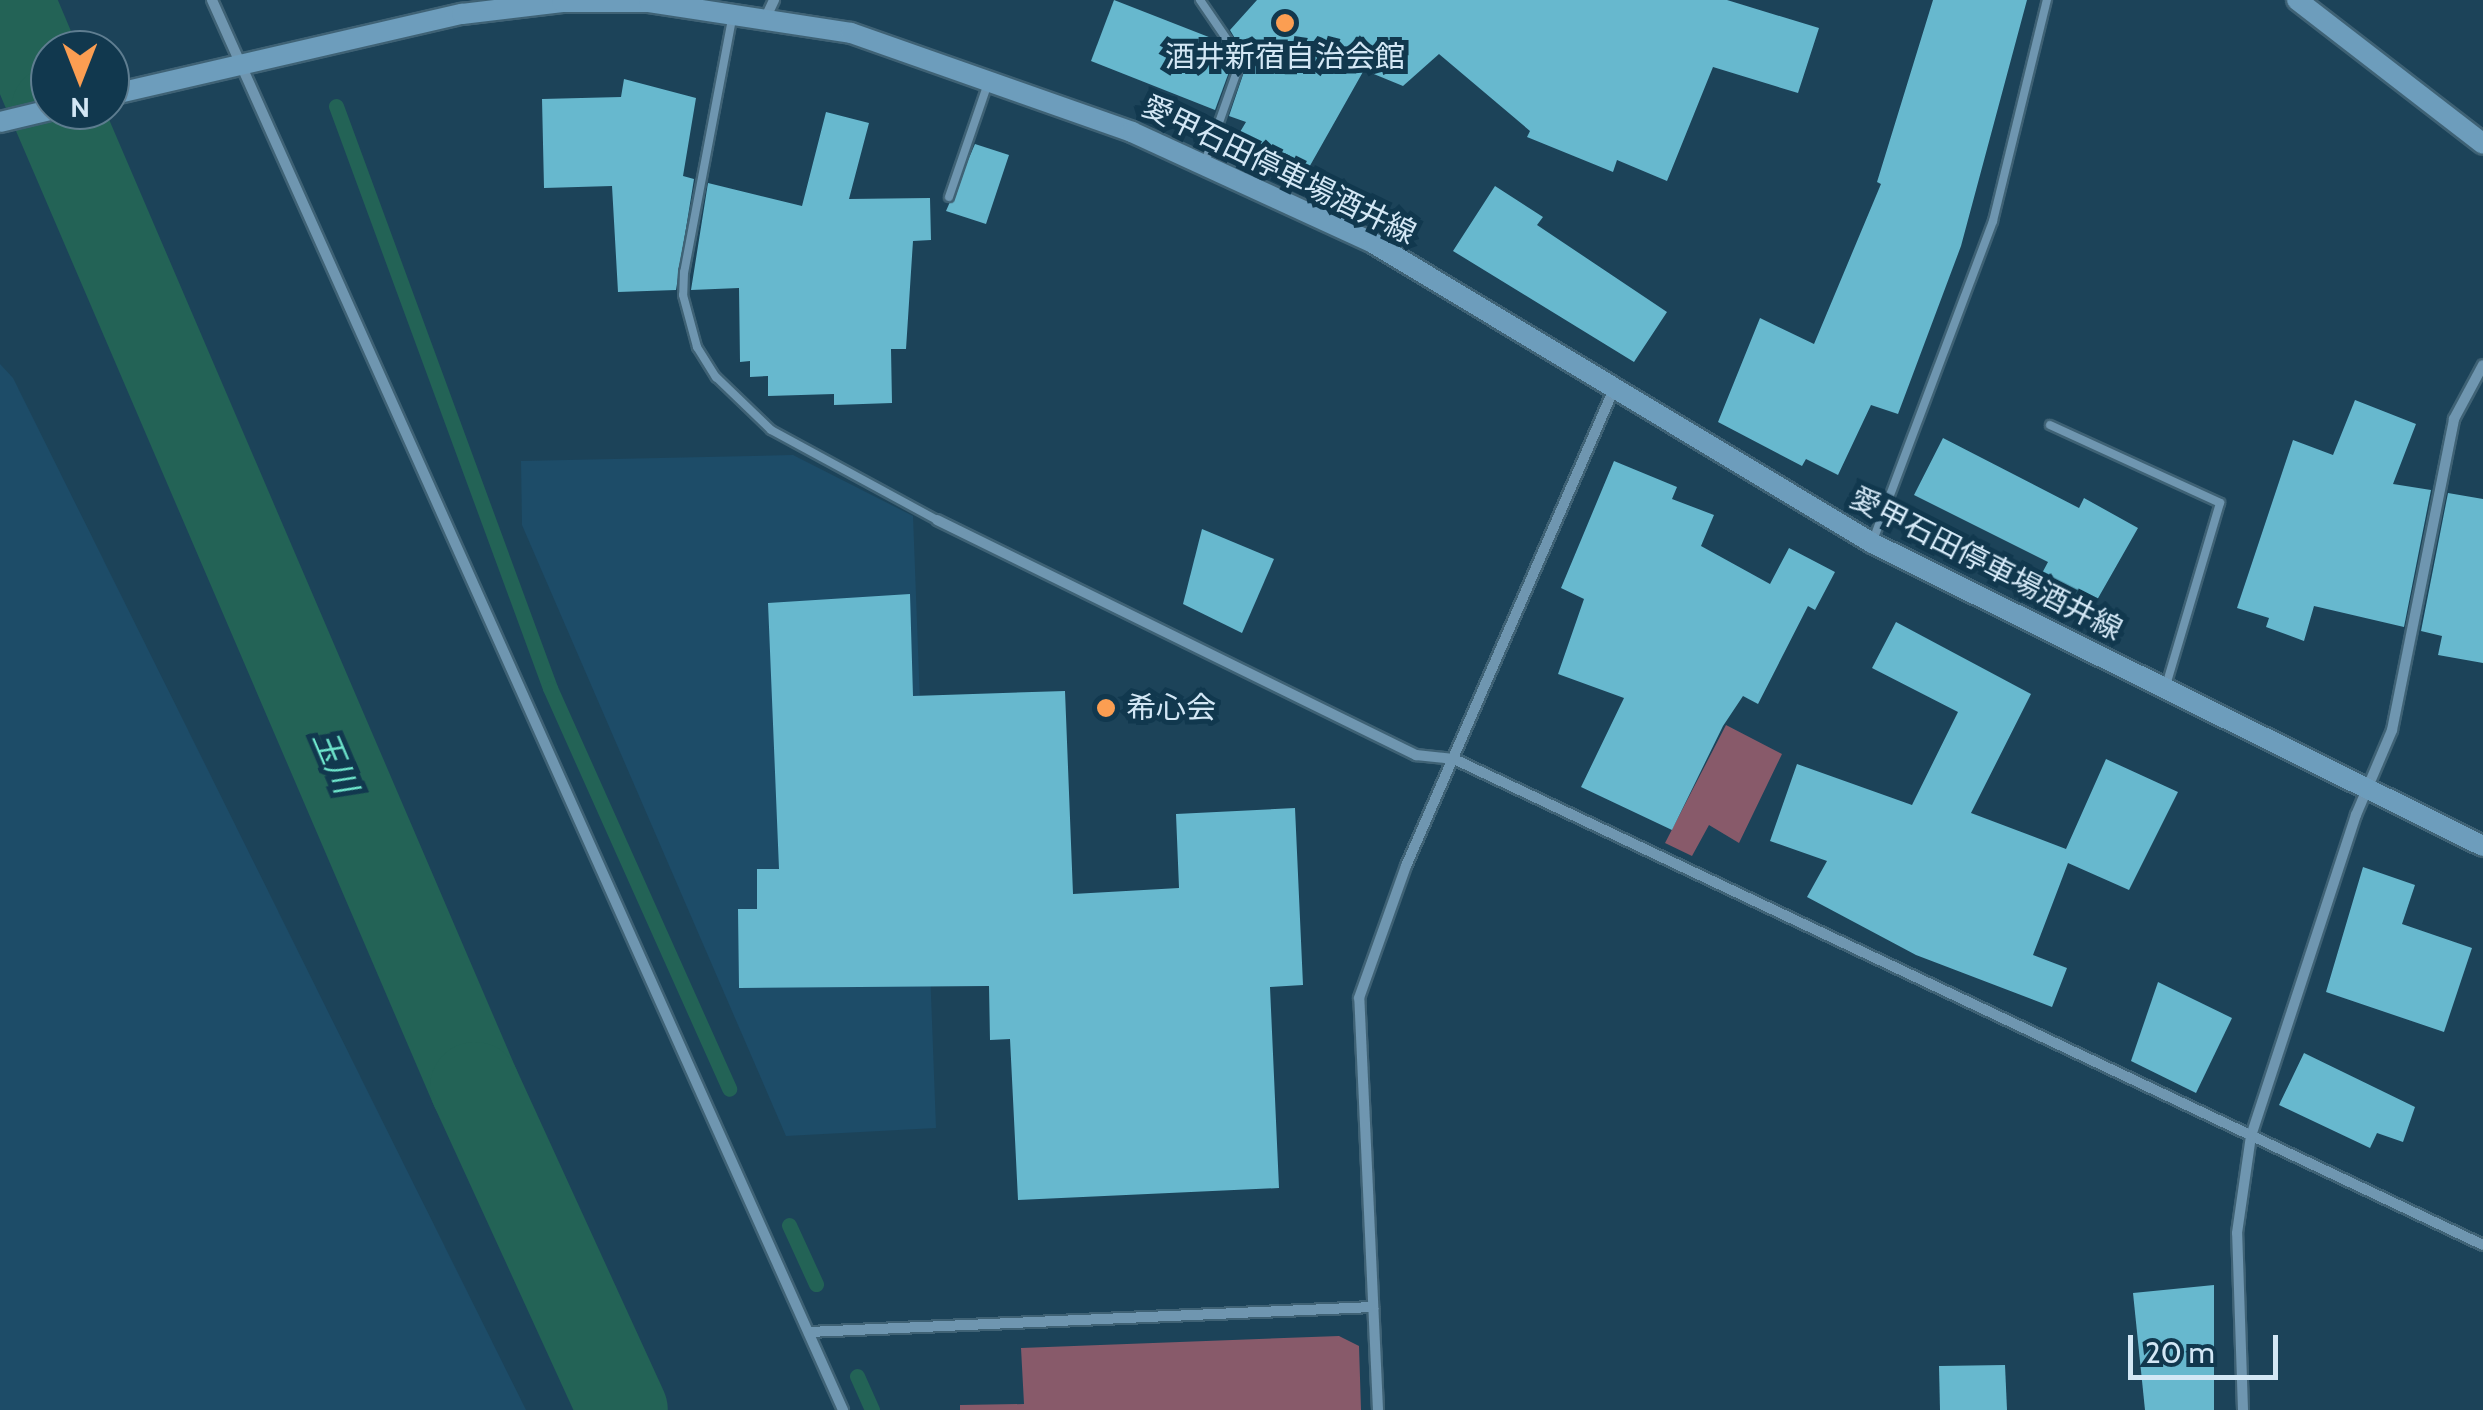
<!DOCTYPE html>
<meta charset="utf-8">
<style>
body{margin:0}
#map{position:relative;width:2483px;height:1410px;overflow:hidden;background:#1c4359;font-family:Cabin,"Noto Sans JP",sans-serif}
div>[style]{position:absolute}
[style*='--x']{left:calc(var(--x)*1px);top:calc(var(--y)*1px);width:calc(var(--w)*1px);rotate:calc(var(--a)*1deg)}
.built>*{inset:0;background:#1d4c68}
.green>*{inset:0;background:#885a6a}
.stream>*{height:15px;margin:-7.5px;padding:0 7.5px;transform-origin:7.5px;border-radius:7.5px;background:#236356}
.river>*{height:90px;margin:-45px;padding:0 45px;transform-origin:45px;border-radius:45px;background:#236356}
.building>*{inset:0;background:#67b8ce}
.roads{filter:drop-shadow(2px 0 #3f6275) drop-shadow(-2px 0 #3f6275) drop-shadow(0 2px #3f6275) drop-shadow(0 -2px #3f6275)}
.lane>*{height:8px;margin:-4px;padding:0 4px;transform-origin:4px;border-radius:4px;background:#6f96b0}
.street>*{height:10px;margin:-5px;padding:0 5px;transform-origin:5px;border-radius:5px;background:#6f96b0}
.secondary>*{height:20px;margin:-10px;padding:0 10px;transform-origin:10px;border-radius:10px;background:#6d9dbc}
.dots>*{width:28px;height:28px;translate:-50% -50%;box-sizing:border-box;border:5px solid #11384e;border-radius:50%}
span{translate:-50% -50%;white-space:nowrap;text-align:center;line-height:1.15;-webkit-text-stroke:10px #11384e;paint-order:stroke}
.poi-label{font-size:30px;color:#d3e7f5}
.left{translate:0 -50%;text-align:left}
.street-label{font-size:30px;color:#d3e7f5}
.water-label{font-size:32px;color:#6fe7cd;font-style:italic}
.north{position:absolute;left:30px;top:30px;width:100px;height:100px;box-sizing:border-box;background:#11384e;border:2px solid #5f7e91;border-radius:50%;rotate:180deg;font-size:28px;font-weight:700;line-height:40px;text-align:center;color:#d3e7f5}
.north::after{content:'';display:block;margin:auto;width:35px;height:45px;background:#fb9e52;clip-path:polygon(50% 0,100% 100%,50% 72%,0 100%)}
.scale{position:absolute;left:2128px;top:1335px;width:150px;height:45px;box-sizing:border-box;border:5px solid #d3e7f5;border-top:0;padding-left:12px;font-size:30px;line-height:35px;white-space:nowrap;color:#d3e7f5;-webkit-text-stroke:8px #11384e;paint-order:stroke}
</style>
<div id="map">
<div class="built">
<i style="clip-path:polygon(0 364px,13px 378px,526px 1410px,0 1410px)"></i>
<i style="clip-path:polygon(793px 455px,913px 516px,936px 1128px,786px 1136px,522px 525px,521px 461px)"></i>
</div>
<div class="green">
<i style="clip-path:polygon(1726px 725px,1782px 754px,1739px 843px,1709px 825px,1692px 856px,1665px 843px)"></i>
<i style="clip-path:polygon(1339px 1336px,1359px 1346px,1361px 1410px,960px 1410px,960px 1405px,1024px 1404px,1021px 1348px)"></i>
</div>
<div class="stream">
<i style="--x:336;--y:106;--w:620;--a:69.81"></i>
<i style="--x:550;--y:688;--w:439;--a:65.9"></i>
<i style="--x:789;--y:1225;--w:65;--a:65.4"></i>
<i style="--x:857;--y:1376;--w:37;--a:66"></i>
</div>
<div class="river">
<i style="--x:9;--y:0;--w:105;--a:67.1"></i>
<i style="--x:56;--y:110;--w:1063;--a:66.79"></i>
<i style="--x:475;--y:1087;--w:355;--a:65.4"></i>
</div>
<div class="building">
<i style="clip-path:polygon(1114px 0,1219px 41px,1233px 61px,1215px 110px,1091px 61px)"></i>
<i style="clip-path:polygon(1257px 0,1727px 0,1819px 28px,1798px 93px,1713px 67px,1667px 181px,1617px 160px,1613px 172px,1527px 137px,1530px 131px,1439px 54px,1403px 86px,1364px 70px,1307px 171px,1240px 132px,1246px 122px,1229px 116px,1248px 60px,1230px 30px)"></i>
<i style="clip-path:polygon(1933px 0,2027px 0,1961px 246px,1898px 414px,1871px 405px,1838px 475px,1806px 459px,1802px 466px,1718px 422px,1760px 318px,1814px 344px,1881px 184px,1877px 182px)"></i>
<i style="clip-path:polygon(624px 79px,696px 98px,683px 176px,694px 179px,676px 290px,618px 292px,612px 186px,544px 188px,542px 99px,621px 97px)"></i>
<i style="clip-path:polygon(826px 112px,869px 123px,849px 199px,930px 198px,931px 240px,913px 241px,906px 349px,891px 349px,892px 403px,834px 405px,834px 394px,768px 396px,768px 376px,750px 377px,750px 361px,740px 362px,739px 288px,691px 290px,708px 183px,802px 206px)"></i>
<i style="clip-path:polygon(975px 144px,1009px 155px,986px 224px,946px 211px)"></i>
<i style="clip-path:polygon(1495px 186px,1543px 217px,1537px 225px,1667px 312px,1634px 362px,1453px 251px)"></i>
<i style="clip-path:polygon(2355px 400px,2416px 424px,2393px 484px,2431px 490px,2404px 627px,2314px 606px,2304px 641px,2266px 627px,2269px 618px,2237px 608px,2293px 440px,2333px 455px)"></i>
<i style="clip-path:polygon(1943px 438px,2079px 508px,2084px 498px,2138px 528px,2093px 607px,2040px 577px,2048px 562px,1914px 495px)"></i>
<i style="clip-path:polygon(1614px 461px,1677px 487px,1672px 499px,1714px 515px,1701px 546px,1770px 584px,1789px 548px,1835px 572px,1815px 610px,1808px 606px,1758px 704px,1743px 696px,1723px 726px,1672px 830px,1581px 787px,1624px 698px,1558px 674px,1584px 599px,1561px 588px)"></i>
<i style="clip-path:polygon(2448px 493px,2483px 499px,2483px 663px,2438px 655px,2442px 636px,2421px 631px)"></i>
<i style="clip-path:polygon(1202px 529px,1274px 559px,1242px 633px,1183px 604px)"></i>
<i style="clip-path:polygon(910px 594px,913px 696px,1065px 691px,1073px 894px,1179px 888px,1176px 814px,1295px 808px,1303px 985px,1270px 987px,1279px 1188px,1018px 1200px,1010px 1039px,990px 1040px,989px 986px,739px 988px,738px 909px,757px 909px,757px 869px,779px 869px,768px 603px)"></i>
<i style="clip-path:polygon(1896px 622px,2031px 694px,1971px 813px,2066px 849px,2106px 759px,2178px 792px,2129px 890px,2068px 863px,2033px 955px,2067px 968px,2052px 1007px,1916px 955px,1807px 897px,1827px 861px,1770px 841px,1797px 764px,1912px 805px,1958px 712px,1872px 668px)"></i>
<i style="clip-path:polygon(2363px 867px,2415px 885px,2402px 924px,2472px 948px,2444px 1032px,2326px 992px)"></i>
<i style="clip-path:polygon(2158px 982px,2232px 1018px,2196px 1093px,2131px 1061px)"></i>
<i style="clip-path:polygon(2304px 1053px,2415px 1107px,2403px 1142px,2377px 1133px,2370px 1148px,2279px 1105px)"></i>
<i style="clip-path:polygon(2214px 1285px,2214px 1410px,2145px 1410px,2133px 1293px)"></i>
<i style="clip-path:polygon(2005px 1365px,2007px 1410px,1940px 1410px,1939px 1366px)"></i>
</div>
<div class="roads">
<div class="lane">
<i style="--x:1200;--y:0;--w:73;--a:55.7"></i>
<i style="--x:1241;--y:60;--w:108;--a:109.4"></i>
<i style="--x:732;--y:19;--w:258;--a:100.7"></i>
<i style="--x:684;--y:272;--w:23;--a:92"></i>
<i style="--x:683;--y:295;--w:54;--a:74.9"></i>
<i style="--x:697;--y:347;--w:36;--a:58"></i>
<i style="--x:716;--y:377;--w:76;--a:43.9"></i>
<i style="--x:771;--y:430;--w:189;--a:28.5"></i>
<i style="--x:949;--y:197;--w:120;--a:-71.1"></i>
<i style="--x:2050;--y:425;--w:187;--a:24.6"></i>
<i style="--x:2220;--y:503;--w:190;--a:106.5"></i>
<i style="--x:1872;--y:543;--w:344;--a:-69.4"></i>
<i style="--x:1993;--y:221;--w:228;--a:-76.3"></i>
</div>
<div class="street">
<i style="--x:212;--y:0;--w:1545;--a:65.89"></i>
<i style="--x:767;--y:15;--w:17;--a:-65"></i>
<i style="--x:937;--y:520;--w:534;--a:26.13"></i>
<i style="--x:1416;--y:755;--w:38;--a:6"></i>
<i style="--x:1454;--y:759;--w:1138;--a:25.28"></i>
<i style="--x:809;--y:1332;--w:565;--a:-2.54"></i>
<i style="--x:1378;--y:1410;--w:412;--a:-92.6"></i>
<i style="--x:1359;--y:998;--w:140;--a:-70.4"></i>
<i style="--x:1406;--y:866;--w:518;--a:-66.45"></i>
<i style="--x:2243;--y:1410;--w:177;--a:-91.9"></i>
<i style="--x:2237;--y:1233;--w:98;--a:-81.8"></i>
<i style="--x:2251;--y:1136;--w:338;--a:-71.9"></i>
<i style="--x:2356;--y:815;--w:92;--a:-67"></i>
<i style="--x:2392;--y:730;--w:317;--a:-78.7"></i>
<i style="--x:2454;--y:419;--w:61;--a:-61.8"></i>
</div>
<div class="secondary">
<i style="--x:2297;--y:0;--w:235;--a:37.7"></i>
<i style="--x:110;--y:95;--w:361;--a:-13"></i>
<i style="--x:462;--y:14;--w:101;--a:-6.8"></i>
<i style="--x:562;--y:2;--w:87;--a:0"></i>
<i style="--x:649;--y:2;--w:204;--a:8.7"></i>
<i style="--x:851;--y:33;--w:298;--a:19.4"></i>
<i style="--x:1132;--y:132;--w:265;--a:24.7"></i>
<i style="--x:1373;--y:243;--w:582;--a:31.01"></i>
<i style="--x:1872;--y:543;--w:682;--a:26.38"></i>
<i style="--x:0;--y:122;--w:51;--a:-13.5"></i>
</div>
</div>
<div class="dots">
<i style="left:1285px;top:23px;background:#fb9e52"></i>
<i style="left:1106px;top:708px;background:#fb9e52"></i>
</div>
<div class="poi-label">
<span style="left:1285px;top:57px">酒井新宿自治会館</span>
<span class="left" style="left:1126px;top:708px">希心会</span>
</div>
<div class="street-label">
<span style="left:1279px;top:170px;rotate:26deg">愛甲石田停車場酒井線</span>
<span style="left:1986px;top:564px;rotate:27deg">愛甲石田停車場酒井線</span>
</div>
<div class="water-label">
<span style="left:335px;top:762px;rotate:67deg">玉川</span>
</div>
<div class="north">N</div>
<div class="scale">20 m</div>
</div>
